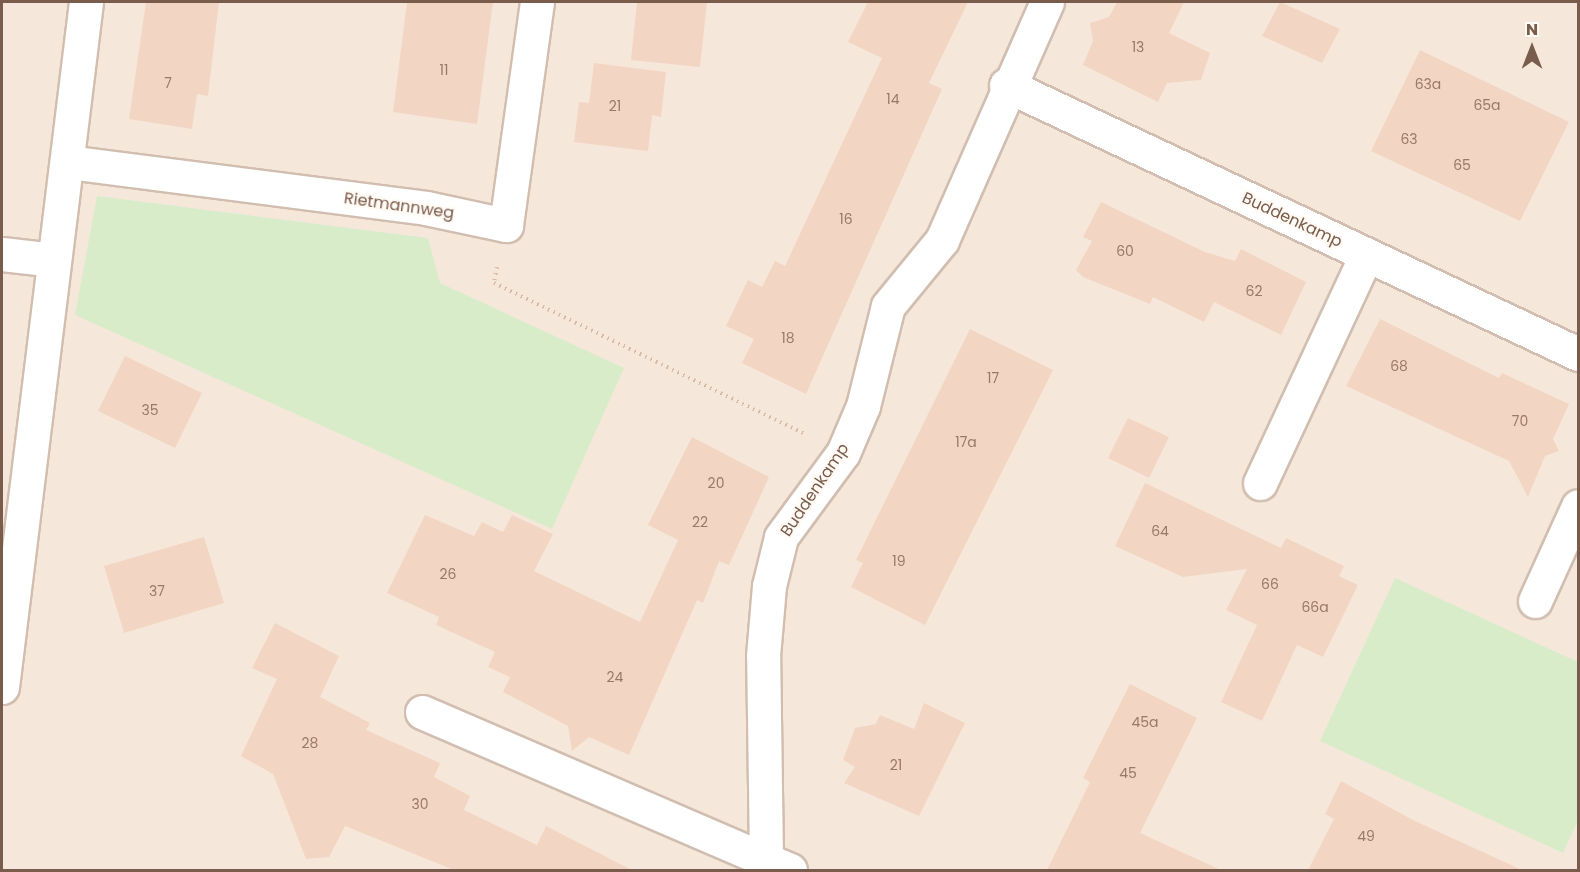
<!DOCTYPE html>
<style>
body{margin:0}
#map{position:relative;width:1580px;height:872px;overflow:hidden;background:#fdf6ec;font-family:Poppins,sans-serif}
div>[style]{position:absolute}
[style*='--x']{left:calc(var(--x)*1px);top:calc(var(--y)*1px);width:calc(var(--w)*1px);rotate:calc(var(--a)*1deg)}
.residential>*{inset:0;background:#f5e8da}
.green>*{inset:0;background:#d8ecc9}
.building>*{inset:0;background:#f3d5c3}
.path>*{height:4px;margin-top:-2px;transform-origin:0;background:repeating-linear-gradient(90deg,#d9b8a5 0 1.5px,transparent 0 6px)}
.roads{filter:drop-shadow(2px 0 #d1beb0) drop-shadow(-2px 0 #d1beb0) drop-shadow(0 2px #d1beb0) drop-shadow(0 -2px #d1beb0)}
.minor>*{height:33px;margin:-16.5px;padding:0 16.5px;transform-origin:16.5px;border-radius:16.5px;background:#fff}
span{translate:-50% -50%;white-space:nowrap;text-align:center;line-height:1.15;-webkit-text-stroke:4.5px #fffaf3;paint-order:stroke}
.number-label{font-size:14px;color:#987a6a}
.number-label span{-webkit-text-stroke-width:0}
.street-label{font-size:16px;color:#7a5c4d}
.frame{position:absolute;inset:0;border:3px solid #7a5c4d;pointer-events:none}
.north{position:absolute;left:1502px;top:18px;width:60px;height:60px;-webkit-text-stroke:4px #fffaf3;paint-order:stroke;rotate:0deg;font-size:16px;font-weight:700;line-height:24px;text-align:center;color:#7a5c4d}
.north::after{content:'';display:block;margin:auto;width:21px;height:27px;background:#7a5c4d;clip-path:polygon(50% 0,100% 100%,50% 72%,0 100%)}
</style>
<div id="map">
<div class="residential">
<i style="clip-path:polygon(2px 2px,1578px 2px,1578px 870px,2px 870px)"></i>
</div>
<div class="green">
<i style="clip-path:polygon(97px 196px,428px 238px,440px 283px,624px 368px,552px 529px,75px 315px)"></i>
<i style="clip-path:polygon(1395px 578px,1578px 662px,1578px 820px,1563px 853px,1320px 741px)"></i>
</div>
<div class="building">
<i style="clip-path:polygon(146px 2px,219px 2px,208px 96px,197px 94px,192px 129px,129px 119px)"></i>
<i style="clip-path:polygon(407px 2px,493px 2px,477px 124px,393px 112px)"></i>
<i style="clip-path:polygon(637px 2px,707px 2px,700px 67px,631px 60px)"></i>
<i style="clip-path:polygon(868px 2px,968px 2px,929px 83px,942px 89px,806px 394px,742px 363px,754px 339px,726px 326px,748px 280px,762px 287px,775px 261px,785px 266px,882px 58px,848px 42px)"></i>
<i style="clip-path:polygon(1117px 2px,1184px 2px,1169px 33px,1210px 53px,1201px 80px,1167px 83px,1158px 102px,1083px 65px,1093px 41px,1090px 23px,1109px 17px)"></i>
<i style="clip-path:polygon(1280px 2px,1340px 29px,1322px 63px,1262px 36px)"></i>
<i style="clip-path:polygon(1420px 50px,1569px 122px,1520px 221px,1371px 151px)"></i>
<i style="clip-path:polygon(594px 63px,666px 72px,661px 117px,652px 115px,648px 151px,574px 142px,579px 102px,589px 103px)"></i>
<i style="clip-path:polygon(1101px 202px,1205px 252px,1235px 261px,1241px 249px,1306px 282px,1281px 335px,1214px 302px,1204px 322px,1153px 297px,1150px 304px,1083px 277px,1076px 270px,1092px 241px,1083px 237px)"></i>
<i style="clip-path:polygon(1380px 319px,1499px 378px,1502px 373px,1569px 404px,1553px 439px,1559px 451px,1545px 456px,1528px 497px,1509px 461px,1346px 386px)"></i>
<i style="clip-path:polygon(970px 329px,1053px 370px,925px 625px,851px 587px,863px 563px,856px 560px)"></i>
<i style="clip-path:polygon(125px 356px,202px 393px,175px 448px,98px 411px)"></i>
<i style="clip-path:polygon(1128px 418px,1169px 437px,1149px 478px,1108px 458px)"></i>
<i style="clip-path:polygon(692px 437px,769px 477px,729px 565px,719px 561px,703px 603px,697px 600px,629px 755px,589px 737px,572px 751px,568px 726px,503px 692px,510px 677px,488px 667px,495px 652px,436px 625px,439px 617px,387px 593px,425px 515px,474px 536px,482px 522px,503px 532px,512px 515px,553px 534px,534px 571px,640px 622px,678px 540px,648px 525px)"></i>
<i style="clip-path:polygon(1145px 483px,1281px 548px,1286px 538px,1344px 566px,1339px 576px,1358px 585px,1323px 657px,1297px 645px,1262px 721px,1221px 702px,1257px 625px,1226px 610px,1247px 569px,1183px 577px,1115px 546px)"></i>
<i style="clip-path:polygon(204px 537px,224px 603px,124px 633px,104px 566px)"></i>
<i style="clip-path:polygon(275px 623px,339px 656px,320px 697px,370px 723px,366px 730px,440px 763px,434px 777px,470px 796px,464px 810px,537px 845px,546px 826px,632px 870px,454px 870px,345px 826px,329px 857px,306px 859px,273px 774px,241px 756px,277px 679px,252px 668px)"></i>
<i style="clip-path:polygon(1130px 684px,1197px 718px,1140px 833px,1221px 870px,1047px 870px,1090px 782px,1083px 778px)"></i>
<i style="clip-path:polygon(924px 703px,965px 723px,919px 816px,844px 783px,855px 767px,843px 760px,855px 728px,876px 724px,880px 715px,914px 729px)"></i>
<i style="clip-path:polygon(1341px 781px,1415px 821px,1522px 870px,1308px 870px,1334px 819px,1325px 814px)"></i>
</div>
<div class="path">
<i style="--x:497;--y:267;--w:16;--a:101"></i>
<i style="--x:494;--y:283;--w:346;--a:25.9"></i>
</div>
<div class="roads">
<div class="minor">
<i style="--x:1006;--y:85;--w:632;--a:25.19"></i>
<i style="--x:68;--y:162;--w:361;--a:7.3"></i>
<i style="--x:426;--y:208;--w:82;--a:12"></i>
<i style="--x:506;--y:225;--w:225;--a:-82.1"></i>
<i style="--x:2;--y:254;--w:52;--a:6.6"></i>
<i style="--x:1260;--y:483;--w:251;--a:-65"></i>
<i style="--x:1535;--y:601;--w:104;--a:-65.6"></i>
<i style="--x:2;--y:687;--w:690;--a:-83.01"></i>
<i style="--x:422;--y:712;--w:374;--a:23.3"></i>
<i style="--x:790;--y:870;--w:26;--a:-157"></i>
<i style="--x:766;--y:860;--w:204;--a:-90.8"></i>
<i style="--x:763;--y:656;--w:70;--a:-85.1"></i>
<i style="--x:769;--y:586;--w:50;--a:-76.2"></i>
<i style="--x:781;--y:537;--w:104;--a:-53.6"></i>
<i style="--x:843;--y:453;--w:51;--a:-66.9"></i>
<i style="--x:863;--y:406;--w:103;--a:-76"></i>
<i style="--x:888;--y:306;--w:85;--a:-50.7"></i>
<i style="--x:942;--y:240;--w:260;--a:-66.2"></i>
</div>
</div>
<div class="number-label">
<span style="left:1138px;top:47px">13</span>
<span style="left:444px;top:70px">11</span>
<span style="left:168px;top:83px">7</span>
<span style="left:1428px;top:84px">63a</span>
<span style="left:893px;top:99px">14</span>
<span style="left:1487px;top:105px">65a</span>
<span style="left:615px;top:106px">21</span>
<span style="left:1409px;top:139px">63</span>
<span style="left:1462px;top:165px">65</span>
<span style="left:846px;top:219px">16</span>
<span style="left:1125px;top:251px">60</span>
<span style="left:1254px;top:291px">62</span>
<span style="left:788px;top:338px">18</span>
<span style="left:1399px;top:366px">68</span>
<span style="left:993px;top:378px">17</span>
<span style="left:150px;top:410px">35</span>
<span style="left:1520px;top:421px">70</span>
<span style="left:966px;top:442px">17a</span>
<span style="left:716px;top:483px">20</span>
<span style="left:700px;top:522px">22</span>
<span style="left:1160px;top:531px">64</span>
<span style="left:899px;top:561px">19</span>
<span style="left:448px;top:574px">26</span>
<span style="left:1270px;top:584px">66</span>
<span style="left:157px;top:591px">37</span>
<span style="left:1315px;top:607px">66a</span>
<span style="left:615px;top:677px">24</span>
<span style="left:1145px;top:722px">45a</span>
<span style="left:310px;top:743px">28</span>
<span style="left:896px;top:765px">21</span>
<span style="left:1128px;top:773px">45</span>
<span style="left:420px;top:804px">30</span>
<span style="left:1366px;top:836px">49</span>
</div>
<div class="street-label">
<span style="left:399px;top:206px;rotate:8deg">Rietmannweg</span>
<span style="left:1292px;top:220px;rotate:25deg">Buddenkamp</span>
<span style="left:815px;top:490px;rotate:-56deg">Buddenkamp</span>
</div>
<div class="frame"></div>
<div class="north">N</div>
</div>
